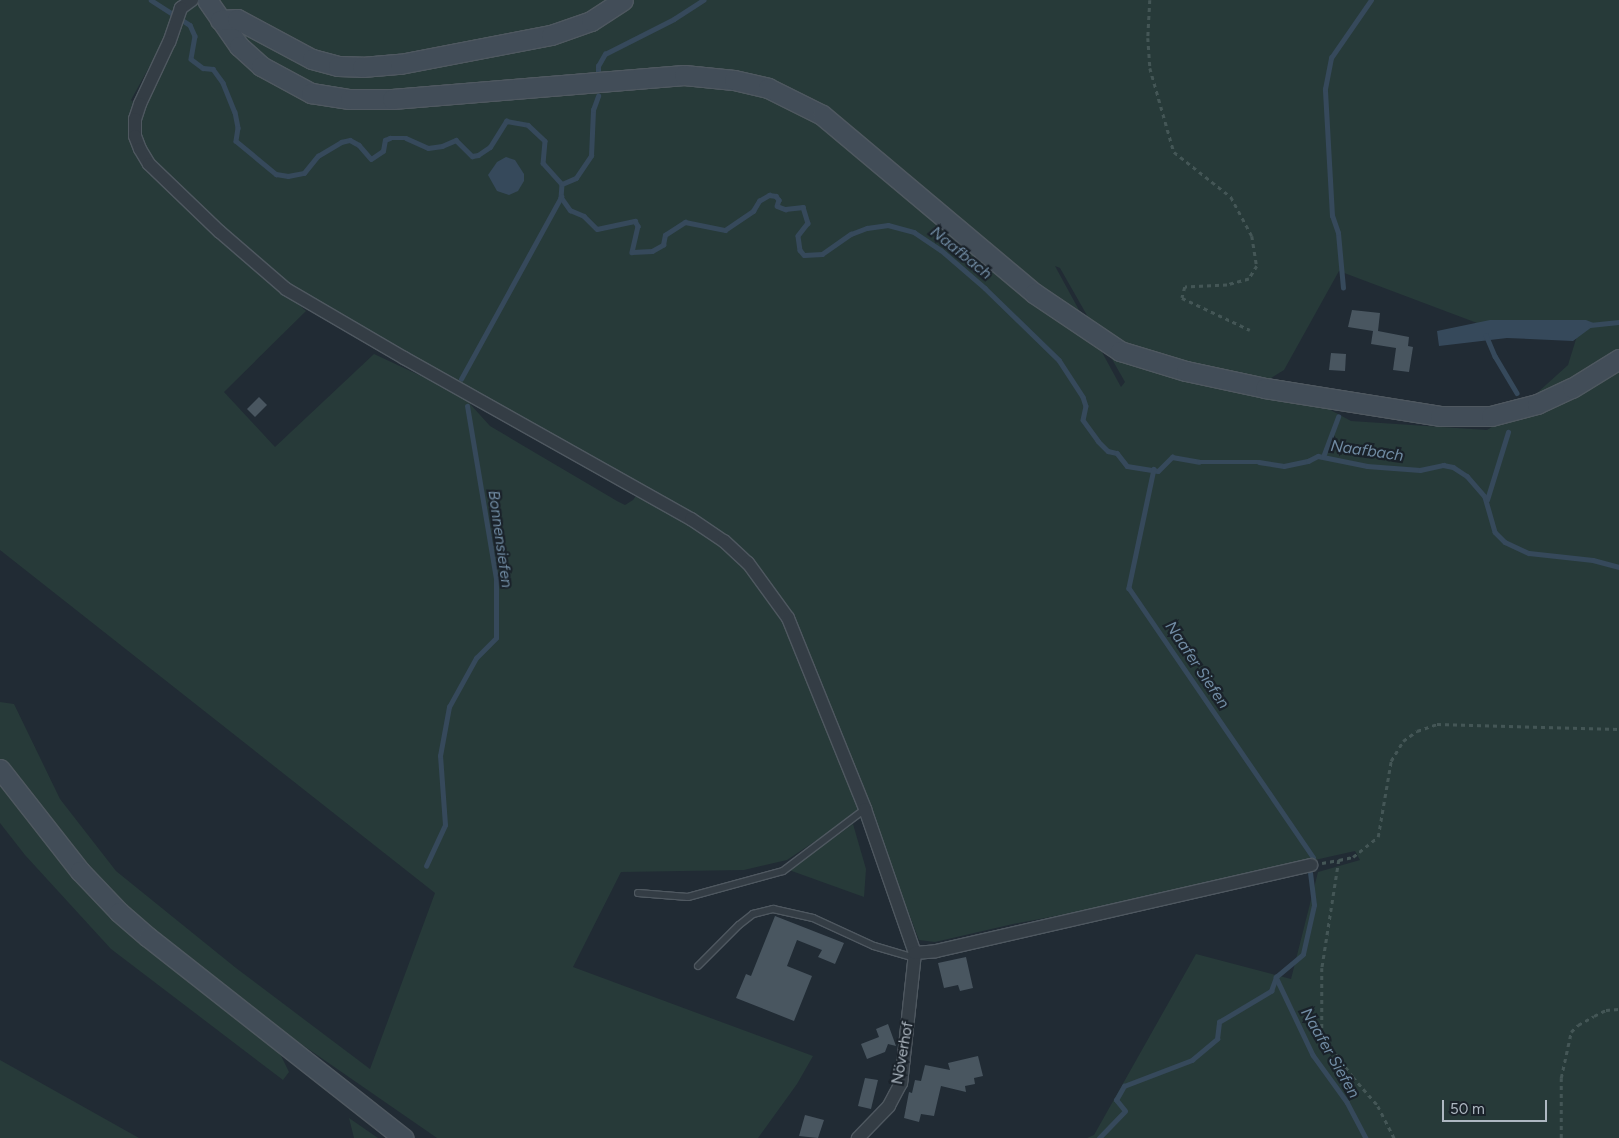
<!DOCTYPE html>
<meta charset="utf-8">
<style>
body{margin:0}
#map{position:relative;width:1619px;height:1138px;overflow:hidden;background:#212b34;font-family:Figtree,sans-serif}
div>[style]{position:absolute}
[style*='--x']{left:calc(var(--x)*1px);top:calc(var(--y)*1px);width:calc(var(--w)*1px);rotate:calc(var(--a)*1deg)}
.green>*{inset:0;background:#273a39}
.water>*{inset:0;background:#36495b}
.stream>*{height:4.5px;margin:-2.25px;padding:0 2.25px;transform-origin:2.25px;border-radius:2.25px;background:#36495b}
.building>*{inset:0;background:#495660}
.path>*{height:2.5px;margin-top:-1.25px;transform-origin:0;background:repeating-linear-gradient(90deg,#445656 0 4px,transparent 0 8px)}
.roads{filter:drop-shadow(1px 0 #4f5860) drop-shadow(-1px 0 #4f5860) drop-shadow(0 1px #4f5860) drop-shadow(0 -1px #4f5860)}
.lane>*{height:6px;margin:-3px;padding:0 3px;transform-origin:3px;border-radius:3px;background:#343d45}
.street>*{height:12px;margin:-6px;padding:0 6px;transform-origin:6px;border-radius:6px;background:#343d45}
.secondary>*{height:19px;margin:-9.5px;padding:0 9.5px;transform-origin:9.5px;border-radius:9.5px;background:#424d58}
span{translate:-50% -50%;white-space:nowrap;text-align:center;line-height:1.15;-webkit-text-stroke:4.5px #1a222a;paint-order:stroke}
.street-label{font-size:15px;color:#aeb8c2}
.water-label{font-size:16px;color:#718ca4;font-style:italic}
.scale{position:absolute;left:1442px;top:1100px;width:105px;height:22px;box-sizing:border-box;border:2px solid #aeb8c2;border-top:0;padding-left:6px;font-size:15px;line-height:18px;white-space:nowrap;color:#aeb8c2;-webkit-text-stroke:4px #1a222a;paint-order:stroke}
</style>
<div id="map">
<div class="green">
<i style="clip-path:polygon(evenodd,0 0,1619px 0,1619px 1138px,1087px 1138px,1094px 1135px,1196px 954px,1291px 979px,1318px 872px,1360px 860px,1355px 851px,1114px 905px,1013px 924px,935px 942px,919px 940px,808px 649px,783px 603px,745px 553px,289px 285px,167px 179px,172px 196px,306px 311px,224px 392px,275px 447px,374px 354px,462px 395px,490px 426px,617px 501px,625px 505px,633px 500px,638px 493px,719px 542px,745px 567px,781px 616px,862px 810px,787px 860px,744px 870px,621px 872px,573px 967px,813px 1056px,797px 1084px,758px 1138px,437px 1138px,262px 1017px,289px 1072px,283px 1080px,111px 949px,25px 855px,0 823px,0 702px,14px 704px,60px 799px,116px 871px,236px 968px,370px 1069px,435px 893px,0 550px,0 0,163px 42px,142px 110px,131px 100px,163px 42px,0 0,1055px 266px,1060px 268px,1125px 382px,1121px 387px,1055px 266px,0 0,1339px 271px,1493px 329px,1581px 323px,1568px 365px,1517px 411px,1487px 430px,1351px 421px,1271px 378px,1284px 370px,1339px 271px)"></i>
<i style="clip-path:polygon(853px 824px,866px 869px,864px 897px,789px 870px)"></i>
<i style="clip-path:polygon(0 1060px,139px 1138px,0 1138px)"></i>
<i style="clip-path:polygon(349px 1118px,378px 1138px,354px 1138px)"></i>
</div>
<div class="water">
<i style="clip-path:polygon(506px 157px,515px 160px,524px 174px,524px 181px,518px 191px,509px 195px,497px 191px,488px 175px,497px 162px)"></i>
<i style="clip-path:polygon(1490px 320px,1586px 320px,1596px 324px,1573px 341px,1507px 338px,1439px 346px,1437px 331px)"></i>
</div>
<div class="stream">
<i style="--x:151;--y:0;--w:46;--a:32.7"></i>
<i style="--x:190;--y:25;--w:12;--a:66"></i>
<i style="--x:195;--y:36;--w:23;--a:100"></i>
<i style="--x:191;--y:59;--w:15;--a:37"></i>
<i style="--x:203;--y:68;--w:10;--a:6"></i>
<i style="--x:213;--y:69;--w:17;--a:54"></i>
<i style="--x:223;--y:83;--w:31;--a:68"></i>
<i style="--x:235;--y:112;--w:16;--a:79"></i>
<i style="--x:238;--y:128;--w:13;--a:99"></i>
<i style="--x:236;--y:141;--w:52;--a:39.5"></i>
<i style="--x:276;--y:174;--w:12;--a:9"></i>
<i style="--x:288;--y:176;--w:16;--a:-11"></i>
<i style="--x:304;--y:173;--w:22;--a:-51"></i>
<i style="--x:318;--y:156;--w:27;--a:-31"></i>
<i style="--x:341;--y:142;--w:9;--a:-13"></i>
<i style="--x:350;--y:140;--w:10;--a:29"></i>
<i style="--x:359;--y:145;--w:18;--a:49"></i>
<i style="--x:371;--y:159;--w:14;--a:-34"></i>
<i style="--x:383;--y:151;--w:11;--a:-80"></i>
<i style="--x:385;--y:140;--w:5;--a:-22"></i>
<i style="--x:390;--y:138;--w:16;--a:0"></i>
<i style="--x:406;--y:138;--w:24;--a:24"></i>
<i style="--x:428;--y:148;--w:14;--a:-8"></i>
<i style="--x:442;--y:146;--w:15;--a:-23"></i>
<i style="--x:456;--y:140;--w:23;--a:45"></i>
<i style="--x:472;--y:156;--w:6;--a:-9"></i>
<i style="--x:478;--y:155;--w:14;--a:-34"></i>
<i style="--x:490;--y:147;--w:31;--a:-58"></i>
<i style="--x:506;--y:121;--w:22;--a:10"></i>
<i style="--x:528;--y:125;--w:23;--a:43"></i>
<i style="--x:545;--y:141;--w:22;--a:95"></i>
<i style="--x:543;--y:163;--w:28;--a:48"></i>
<i style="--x:562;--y:184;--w:13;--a:94"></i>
<i style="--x:561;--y:197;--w:16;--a:55"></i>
<i style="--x:570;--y:210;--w:15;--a:23"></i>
<i style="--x:584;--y:216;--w:18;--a:45"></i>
<i style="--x:597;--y:229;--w:39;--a:-12"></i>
<i style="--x:635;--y:221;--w:6;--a:59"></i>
<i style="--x:638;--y:226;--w:27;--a:103"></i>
<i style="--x:632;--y:252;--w:20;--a:-3"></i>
<i style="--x:652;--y:251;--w:13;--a:-29"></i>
<i style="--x:663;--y:245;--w:10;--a:-79"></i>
<i style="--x:665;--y:235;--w:24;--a:-33"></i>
<i style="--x:685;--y:222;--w:41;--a:11.3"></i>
<i style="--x:725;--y:230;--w:34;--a:-34"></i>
<i style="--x:753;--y:211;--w:12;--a:-59"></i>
<i style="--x:759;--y:201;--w:12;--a:-31"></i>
<i style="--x:769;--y:195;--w:7;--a:8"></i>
<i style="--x:776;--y:196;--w:5;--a:53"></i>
<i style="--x:779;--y:200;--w:6;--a:108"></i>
<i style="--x:777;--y:206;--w:9;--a:21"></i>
<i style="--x:785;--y:209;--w:18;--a:-6"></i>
<i style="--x:803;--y:207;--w:17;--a:73"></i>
<i style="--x:808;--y:223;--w:16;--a:128"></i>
<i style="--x:798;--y:236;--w:14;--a:82"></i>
<i style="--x:800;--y:250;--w:6;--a:51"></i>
<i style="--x:804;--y:255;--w:18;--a:-3"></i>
<i style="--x:822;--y:254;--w:35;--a:-35"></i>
<i style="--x:851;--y:234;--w:17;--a:-21"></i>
<i style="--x:867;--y:228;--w:21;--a:-8"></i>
<i style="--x:888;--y:225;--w:27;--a:15"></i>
<i style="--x:914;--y:232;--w:32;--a:34"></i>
<i style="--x:941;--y:250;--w:58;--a:40.8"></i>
<i style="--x:985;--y:288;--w:103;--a:44.2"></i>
<i style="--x:1059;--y:360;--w:44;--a:57"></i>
<i style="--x:1083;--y:397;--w:9;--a:72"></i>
<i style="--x:1086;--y:406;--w:14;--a:102"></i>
<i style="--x:1083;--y:420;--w:26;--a:54"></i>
<i style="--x:1098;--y:441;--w:14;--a:45"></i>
<i style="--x:1108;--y:451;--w:9;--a:13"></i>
<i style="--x:1117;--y:453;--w:16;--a:52"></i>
<i style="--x:1127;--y:466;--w:31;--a:9"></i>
<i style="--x:1158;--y:471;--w:20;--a:-45"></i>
<i style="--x:1172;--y:457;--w:27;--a:10"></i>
<i style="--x:1199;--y:462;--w:60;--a:0"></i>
<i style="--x:1259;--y:462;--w:25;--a:9"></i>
<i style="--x:1284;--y:466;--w:25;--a:-12"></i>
<i style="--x:1308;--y:461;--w:11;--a:-27"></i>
<i style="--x:1318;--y:456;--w:50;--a:11.5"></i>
<i style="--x:1367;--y:466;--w:53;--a:4.3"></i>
<i style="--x:1420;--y:470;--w:24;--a:-12"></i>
<i style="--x:1443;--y:465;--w:10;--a:11"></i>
<i style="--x:1453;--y:467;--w:17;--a:33"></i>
<i style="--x:1467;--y:476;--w:28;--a:49"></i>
<i style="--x:1485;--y:497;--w:36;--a:74"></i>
<i style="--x:1495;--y:532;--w:14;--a:45"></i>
<i style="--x:1505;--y:542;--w:26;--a:25"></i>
<i style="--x:1529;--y:553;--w:64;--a:6.2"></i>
<i style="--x:1593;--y:560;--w:27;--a:15"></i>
<i style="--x:598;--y:71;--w:5;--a:-90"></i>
<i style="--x:598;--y:66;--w:14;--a:-60"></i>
<i style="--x:605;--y:54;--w:77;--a:-26.9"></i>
<i style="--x:674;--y:19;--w:35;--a:-33"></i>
<i style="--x:562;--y:184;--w:15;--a:-23"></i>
<i style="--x:576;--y:178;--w:27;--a:-56"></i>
<i style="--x:591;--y:156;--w:46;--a:-87.5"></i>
<i style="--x:593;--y:110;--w:15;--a:-70"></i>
<i style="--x:1343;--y:288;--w:55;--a:-95.2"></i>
<i style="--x:1338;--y:233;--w:18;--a:-109"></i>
<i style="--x:1332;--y:216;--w:127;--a:-93.2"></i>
<i style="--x:1325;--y:89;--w:32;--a:-79"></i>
<i style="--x:1331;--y:58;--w:70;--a:-55.4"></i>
<i style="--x:1590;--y:325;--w:29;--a:-6"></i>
<i style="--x:1486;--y:335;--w:23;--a:67"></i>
<i style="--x:1495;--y:356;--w:43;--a:59.3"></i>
<i style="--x:461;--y:379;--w:208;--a:-61.2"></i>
<i style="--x:1323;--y:457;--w:43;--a:-69.4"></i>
<i style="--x:1154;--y:469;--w:122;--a:101.9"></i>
<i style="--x:1129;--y:588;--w:326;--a:55.6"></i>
<i style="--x:1487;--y:500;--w:71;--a:-72.8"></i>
<i style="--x:426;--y:866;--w:45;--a:-65.1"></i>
<i style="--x:445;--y:825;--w:69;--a:-94.1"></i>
<i style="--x:440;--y:756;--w:50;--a:-79.6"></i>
<i style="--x:449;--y:707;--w:56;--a:-61.1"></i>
<i style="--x:476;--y:658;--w:28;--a:-45"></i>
<i style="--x:496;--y:638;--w:59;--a:-90"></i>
<i style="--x:496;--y:579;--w:175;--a:-99.5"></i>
<i style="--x:1276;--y:977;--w:86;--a:64.6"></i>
<i style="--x:1313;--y:1055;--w:58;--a:54.1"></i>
<i style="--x:1347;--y:1102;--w:41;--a:62.2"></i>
<i style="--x:1276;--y:977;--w:35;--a:-40"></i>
<i style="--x:1303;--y:954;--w:50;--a:-77.3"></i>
<i style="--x:1314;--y:905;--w:32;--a:-97"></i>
<i style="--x:1099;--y:1138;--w:37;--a:-46"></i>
<i style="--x:1125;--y:1111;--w:14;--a:-129"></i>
<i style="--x:1116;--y:1100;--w:16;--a:-60"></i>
<i style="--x:1124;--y:1086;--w:73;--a:-20.9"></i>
<i style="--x:1192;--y:1060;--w:33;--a:-40"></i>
<i style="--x:1217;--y:1039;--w:17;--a:-83"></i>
<i style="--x:1219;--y:1022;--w:61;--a:-30.8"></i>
<i style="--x:1271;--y:991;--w:15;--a:-70"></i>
</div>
<div class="building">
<i style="clip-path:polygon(1352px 310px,1380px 313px,1378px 331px,1409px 337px,1408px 346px,1413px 347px,1409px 372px,1393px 370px,1396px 348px,1371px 344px,1373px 331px,1348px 327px)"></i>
<i style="clip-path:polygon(1331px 353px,1346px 354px,1345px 371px,1329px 370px)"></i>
<i style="clip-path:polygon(259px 397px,267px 405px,255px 417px,247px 409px)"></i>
<i style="clip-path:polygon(775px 916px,844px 943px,835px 964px,818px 957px,822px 950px,797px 940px,787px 966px,812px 976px,794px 1021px,736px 998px,746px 974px,751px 976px)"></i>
<i style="clip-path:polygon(966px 957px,973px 988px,960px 991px,958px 985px,944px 988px,938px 963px)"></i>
<i style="clip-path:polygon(888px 1024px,896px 1046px,888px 1044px,885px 1052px,867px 1059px,861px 1044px,879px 1037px,876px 1029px)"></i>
<i style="clip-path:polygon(978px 1056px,983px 1076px,974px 1078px,975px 1084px,965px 1086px,966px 1092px,941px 1086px,934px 1116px,921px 1114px,919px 1122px,904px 1118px,909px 1092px,912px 1093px,915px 1080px,921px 1081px,925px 1065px,950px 1070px,948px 1063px)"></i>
<i style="clip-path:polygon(865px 1078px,878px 1080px,871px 1109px,858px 1106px)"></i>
<i style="clip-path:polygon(805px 1115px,824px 1120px,818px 1138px,799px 1136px)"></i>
</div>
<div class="path">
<i style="--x:1150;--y:0;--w:38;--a:93"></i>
<i style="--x:1148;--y:38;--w:30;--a:86"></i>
<i style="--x:1150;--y:68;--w:87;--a:74.1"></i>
<i style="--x:1174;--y:152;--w:73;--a:38.3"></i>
<i style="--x:1231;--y:197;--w:44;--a:61.7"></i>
<i style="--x:1252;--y:236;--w:30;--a:81"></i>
<i style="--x:1257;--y:266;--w:15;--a:122"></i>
<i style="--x:1249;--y:279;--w:23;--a:165"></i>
<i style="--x:1227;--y:285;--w:42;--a:177.3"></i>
<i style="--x:1185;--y:287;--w:11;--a:105"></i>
<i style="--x:1182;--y:298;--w:75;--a:25.2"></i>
<i style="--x:1339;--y:860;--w:14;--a:-12"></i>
<i style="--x:1353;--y:857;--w:32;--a:-39"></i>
<i style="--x:1378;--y:837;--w:77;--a:-80.3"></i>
<i style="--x:1391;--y:761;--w:23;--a:-59"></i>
<i style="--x:1403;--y:741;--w:17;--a:-36"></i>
<i style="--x:1417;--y:731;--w:21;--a:-19"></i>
<i style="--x:1437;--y:724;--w:182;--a:1.6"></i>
<i style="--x:1322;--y:863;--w:17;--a:-10"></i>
<i style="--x:1339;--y:860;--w:109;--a:98.9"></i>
<i style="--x:1322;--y:968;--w:67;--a:90"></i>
<i style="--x:1322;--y:1035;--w:52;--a:53.6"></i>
<i style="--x:1353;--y:1077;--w:38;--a:49"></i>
<i style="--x:1378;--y:1106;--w:36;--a:63"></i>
<i style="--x:1561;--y:1138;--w:60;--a:-90"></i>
<i style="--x:1561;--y:1078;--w:47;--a:-77.7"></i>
<i style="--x:1571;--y:1032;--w:10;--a:-45"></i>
<i style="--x:1578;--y:1025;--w:18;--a:-29"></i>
<i style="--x:1594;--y:1016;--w:13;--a:-27"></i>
<i style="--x:1606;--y:1010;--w:13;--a:-4"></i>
</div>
<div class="roads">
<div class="lane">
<i style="--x:638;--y:893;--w:50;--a:4.6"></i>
<i style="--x:688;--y:897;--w:98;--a:-15.3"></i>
<i style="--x:783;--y:871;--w:103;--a:-37.1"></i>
<i style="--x:698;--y:966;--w:58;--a:-45"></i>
<i style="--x:739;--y:925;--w:18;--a:-38"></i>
<i style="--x:753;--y:914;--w:21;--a:-14"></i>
<i style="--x:773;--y:909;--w:41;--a:12.7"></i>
<i style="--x:813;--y:918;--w:67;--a:24.7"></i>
<i style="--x:874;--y:946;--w:43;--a:16.3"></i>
</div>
<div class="street">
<i style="--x:192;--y:0;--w:14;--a:144"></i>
<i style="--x:181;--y:8;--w:36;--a:109"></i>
<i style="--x:169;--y:42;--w:68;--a:115.1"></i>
<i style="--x:140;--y:104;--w:16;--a:108"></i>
<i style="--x:135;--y:119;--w:17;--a:90"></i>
<i style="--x:135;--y:136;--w:14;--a:69"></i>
<i style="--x:140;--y:149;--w:17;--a:59"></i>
<i style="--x:149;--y:164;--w:98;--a:43.8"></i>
<i style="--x:220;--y:232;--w:87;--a:40.8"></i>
<i style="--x:286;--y:289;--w:137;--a:30.3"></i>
<i style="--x:404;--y:358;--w:329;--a:29.3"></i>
<i style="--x:691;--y:519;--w:40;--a:34"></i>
<i style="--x:724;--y:541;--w:33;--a:43"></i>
<i style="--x:748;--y:563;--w:68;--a:54"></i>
<i style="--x:788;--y:618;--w:206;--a:68"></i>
<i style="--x:865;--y:809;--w:152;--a:70.9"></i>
<i style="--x:915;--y:953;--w:131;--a:96.1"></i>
<i style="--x:901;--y:1083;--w:26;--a:118"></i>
<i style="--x:889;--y:1106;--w:45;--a:134.1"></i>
<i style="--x:915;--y:953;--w:21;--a:-5"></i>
<i style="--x:936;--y:951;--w:385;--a:-12.9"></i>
</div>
<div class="secondary">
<i style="--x:207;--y:0;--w:56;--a:55.2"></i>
<i style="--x:239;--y:46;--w:30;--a:42"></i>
<i style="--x:261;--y:66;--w:57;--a:28.4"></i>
<i style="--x:311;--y:93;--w:39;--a:9"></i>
<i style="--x:350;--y:99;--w:42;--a:0"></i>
<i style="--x:392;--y:99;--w:293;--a:-4.7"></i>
<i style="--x:684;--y:75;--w:50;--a:5.7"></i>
<i style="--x:734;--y:80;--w:35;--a:13"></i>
<i style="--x:768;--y:88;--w:60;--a:26.6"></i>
<i style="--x:822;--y:115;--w:277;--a:40"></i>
<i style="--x:1034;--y:293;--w:104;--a:34"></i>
<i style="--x:1120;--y:351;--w:69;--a:16.9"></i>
<i style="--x:1186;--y:371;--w:81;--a:12.1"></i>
<i style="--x:1265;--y:388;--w:177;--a:9.1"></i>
<i style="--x:1440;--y:416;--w:51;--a:0"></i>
<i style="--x:1491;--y:416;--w:48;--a:-14.6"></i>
<i style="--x:1537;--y:404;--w:38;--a:-25"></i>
<i style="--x:1572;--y:388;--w:55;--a:-31.7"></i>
<i style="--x:220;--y:20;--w:17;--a:-3"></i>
<i style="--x:237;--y:19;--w:85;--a:28.1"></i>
<i style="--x:312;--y:59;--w:27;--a:15"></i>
<i style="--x:338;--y:66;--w:24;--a:2"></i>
<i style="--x:362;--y:67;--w:38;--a:-5"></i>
<i style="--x:400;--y:64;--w:154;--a:-10.9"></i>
<i style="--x:551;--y:35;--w:42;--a:-19.3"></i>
<i style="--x:591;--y:21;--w:38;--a:-33"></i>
<i style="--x:0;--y:769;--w:130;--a:51.9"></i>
<i style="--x:80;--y:871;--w:57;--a:46.4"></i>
<i style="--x:119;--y:912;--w:38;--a:41"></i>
<i style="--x:148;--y:937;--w:325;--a:38.2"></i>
</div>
</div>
<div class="street-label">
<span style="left:903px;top:1053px;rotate:-80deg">Növerhof</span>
</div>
<div class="water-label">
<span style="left:961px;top:253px;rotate:39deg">Naafbach</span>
<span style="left:1367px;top:451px;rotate:8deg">Naafbach</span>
<span style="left:500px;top:539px;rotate:82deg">Bonnensiefen</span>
<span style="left:1197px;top:665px;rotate:56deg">Naafer Siefen</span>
<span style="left:1330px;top:1053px;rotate:60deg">Naafer Siefen</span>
</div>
<div class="scale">50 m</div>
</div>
